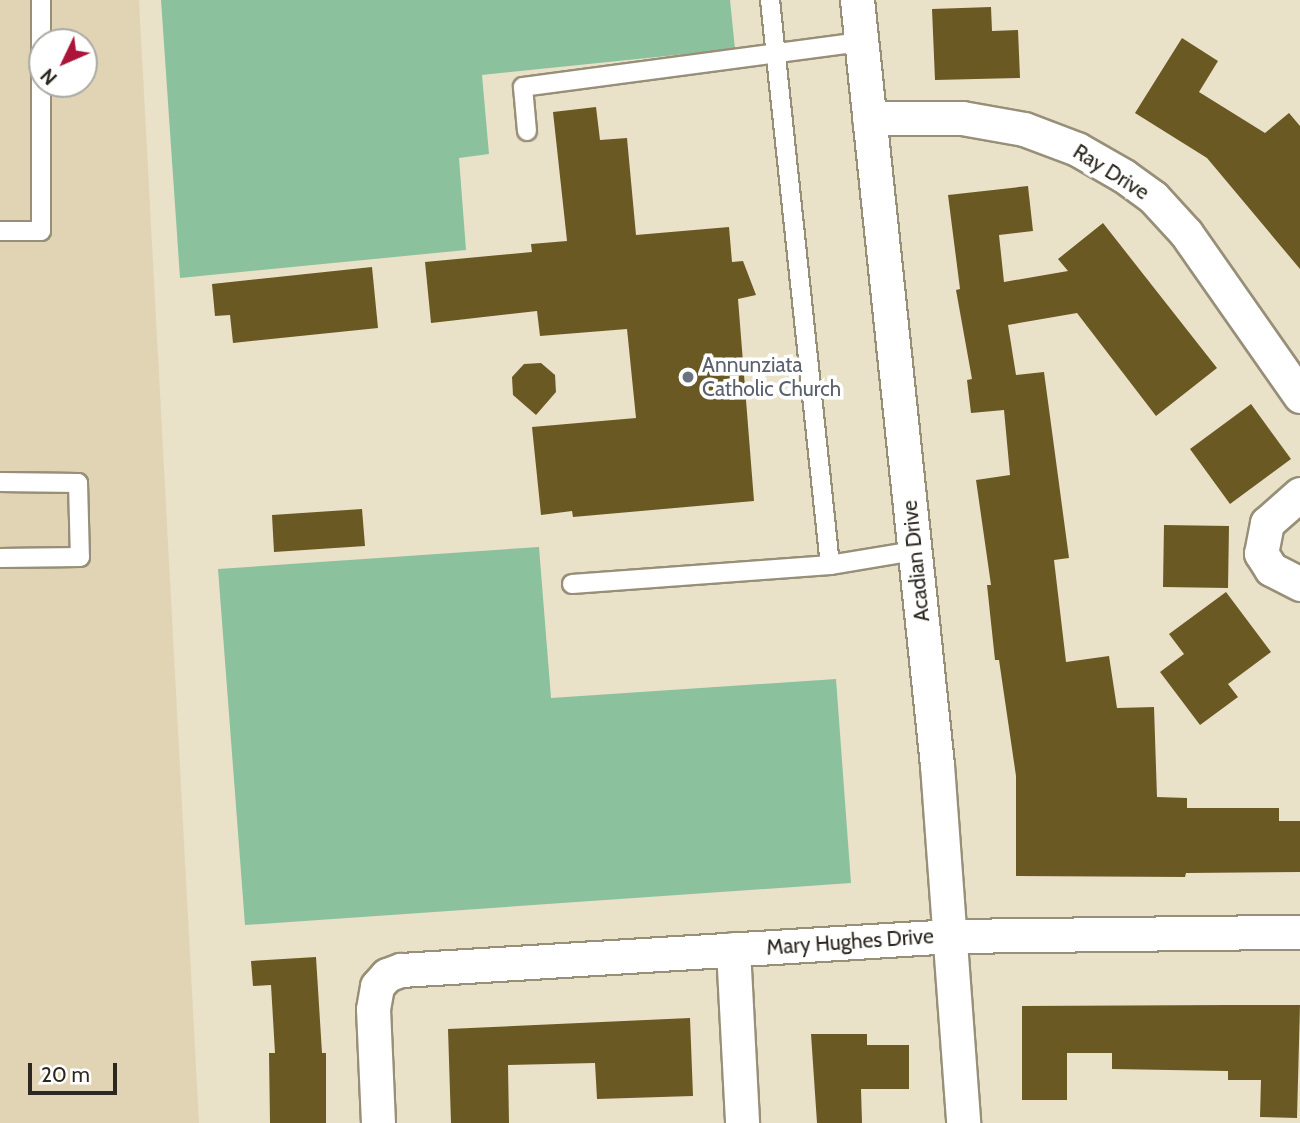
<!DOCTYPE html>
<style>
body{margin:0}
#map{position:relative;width:1300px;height:1123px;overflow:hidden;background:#eae1c9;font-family:Cabin,sans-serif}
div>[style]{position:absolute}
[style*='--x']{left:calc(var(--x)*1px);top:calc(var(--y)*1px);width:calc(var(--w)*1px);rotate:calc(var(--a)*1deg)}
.built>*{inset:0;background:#e0d4b5}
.green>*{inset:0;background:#8bc29d}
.building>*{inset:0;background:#6b5924}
.roads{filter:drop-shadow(2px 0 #988f79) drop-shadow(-2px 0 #988f79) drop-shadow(0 2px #988f79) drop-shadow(0 -2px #988f79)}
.service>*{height:18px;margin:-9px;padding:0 9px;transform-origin:9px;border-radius:9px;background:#fff}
.minor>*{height:33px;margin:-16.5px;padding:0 16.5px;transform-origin:16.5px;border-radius:16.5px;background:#fff}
.dots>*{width:19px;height:19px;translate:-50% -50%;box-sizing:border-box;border:4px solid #fff;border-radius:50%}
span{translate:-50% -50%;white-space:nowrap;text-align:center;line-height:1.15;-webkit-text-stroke:7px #fff;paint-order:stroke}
.street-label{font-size:21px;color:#2c281f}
.worship-label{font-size:21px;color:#5b616d}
.left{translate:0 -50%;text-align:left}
.north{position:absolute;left:28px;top:28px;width:70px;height:70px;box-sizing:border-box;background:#fff;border:2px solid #aba9a5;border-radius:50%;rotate:226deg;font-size:19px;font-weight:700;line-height:28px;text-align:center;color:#2c281f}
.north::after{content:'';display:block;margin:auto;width:24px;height:32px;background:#ab153a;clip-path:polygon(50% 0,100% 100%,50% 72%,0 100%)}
.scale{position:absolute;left:28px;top:1063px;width:89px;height:32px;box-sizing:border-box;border:4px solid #2c281f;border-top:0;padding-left:9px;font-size:21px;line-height:24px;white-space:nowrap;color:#2c281f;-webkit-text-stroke:5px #fff;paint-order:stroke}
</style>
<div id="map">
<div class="built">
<i style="clip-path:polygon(evenodd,0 0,139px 0,199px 1123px,0 1123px,0 0,42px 42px,84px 42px,84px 84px,42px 84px,42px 42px)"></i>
</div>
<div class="green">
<i style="clip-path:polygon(161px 0,730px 0,735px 49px,482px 75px,489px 154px,459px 158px,466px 250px,180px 278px)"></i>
<i style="clip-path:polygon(539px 547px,551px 698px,836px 679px,851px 883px,245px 925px,218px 569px)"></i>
</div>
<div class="building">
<i style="clip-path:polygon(991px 7px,992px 31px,1018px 30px,1020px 78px,935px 80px,932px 9px)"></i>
<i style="clip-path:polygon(1182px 38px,1218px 61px,1199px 92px,1265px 133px,1289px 113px,1300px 126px,1300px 269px,1207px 158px,1135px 113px)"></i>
<i style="clip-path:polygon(596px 107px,600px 140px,627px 138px,636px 235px,729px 227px,732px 262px,743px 261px,756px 295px,738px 299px,754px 501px,573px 517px,572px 511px,541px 515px,532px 427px,636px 418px,627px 329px,540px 336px,537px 311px,431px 323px,425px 262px,532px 252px,531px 244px,567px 241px,553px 112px)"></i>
<i style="clip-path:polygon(1028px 186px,1033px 231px,999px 235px,1004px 282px,1068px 271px,1058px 259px,1103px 223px,1217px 368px,1156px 416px,1077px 313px,1008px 325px,1016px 375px,1044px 372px,1069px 558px,1054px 560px,1066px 662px,1109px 656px,1117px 708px,1154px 707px,1157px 797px,1187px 798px,1187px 808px,1279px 808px,1279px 821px,1300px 821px,1300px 872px,1186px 873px,1185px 877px,1016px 876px,1016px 776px,999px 660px,995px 660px,987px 585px,991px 585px,976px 480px,1010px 475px,1004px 410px,971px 413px,967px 380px,972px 379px,956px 290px,960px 289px,948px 195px)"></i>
<i style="clip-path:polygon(372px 267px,378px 328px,233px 343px,230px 315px,215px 316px,212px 284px)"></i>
<i style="clip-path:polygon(541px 363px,555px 375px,556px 392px,536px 415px,513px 395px,512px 377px,524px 364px)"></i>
<i style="clip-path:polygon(1251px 404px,1291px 459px,1230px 504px,1190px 449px)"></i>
<i style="clip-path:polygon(362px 509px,365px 546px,274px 552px,272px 515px)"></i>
<i style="clip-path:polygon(1164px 525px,1229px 526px,1228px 588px,1163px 587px)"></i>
<i style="clip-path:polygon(1226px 592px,1271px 652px,1228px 684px,1238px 697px,1200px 725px,1160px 672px,1184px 654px,1169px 634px)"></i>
<i style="clip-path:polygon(316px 957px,322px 1053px,326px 1053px,326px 1123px,270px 1123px,269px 1053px,275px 1053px,271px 985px,253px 986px,251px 961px)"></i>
<i style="clip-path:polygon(1228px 1005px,1300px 1005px,1297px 1118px,1260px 1117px,1261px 1080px,1228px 1080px,1228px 1071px,1112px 1069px,1112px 1053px,1067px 1053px,1067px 1100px,1022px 1100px,1022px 1006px)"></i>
<i style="clip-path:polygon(690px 1018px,693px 1096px,597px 1099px,595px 1063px,508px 1065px,509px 1123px,451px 1123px,448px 1029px)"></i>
<i style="clip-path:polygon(811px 1034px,867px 1034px,867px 1045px,909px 1045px,909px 1089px,861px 1089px,862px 1123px,817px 1123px)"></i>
</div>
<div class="roads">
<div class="service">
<i style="--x:770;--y:0;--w:568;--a:83.94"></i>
<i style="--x:527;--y:131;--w:44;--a:-95.2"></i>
<i style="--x:523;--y:87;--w:341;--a:-7.6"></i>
<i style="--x:0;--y:231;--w:41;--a:0"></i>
<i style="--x:41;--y:231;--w:231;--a:-90"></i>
<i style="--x:0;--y:482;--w:78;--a:0.7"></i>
<i style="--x:78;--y:483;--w:74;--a:88.5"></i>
<i style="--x:80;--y:557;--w:80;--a:179.3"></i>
<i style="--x:572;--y:584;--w:259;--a:-4.2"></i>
<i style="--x:830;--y:565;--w:86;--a:-9.4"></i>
</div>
<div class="minor">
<i style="--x:857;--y:0;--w:769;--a:84.03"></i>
<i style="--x:937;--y:765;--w:359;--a:85.8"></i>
<i style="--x:869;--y:118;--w:93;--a:0"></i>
<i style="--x:962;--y:118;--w:63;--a:10.1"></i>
<i style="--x:1024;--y:129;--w:57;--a:20.7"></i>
<i style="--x:1077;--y:149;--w:54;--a:29.9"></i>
<i style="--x:1124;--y:176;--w:36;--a:36"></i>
<i style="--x:1153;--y:197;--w:49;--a:47.5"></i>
<i style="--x:1186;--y:233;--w:199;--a:55"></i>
<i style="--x:1300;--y:494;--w:44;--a:138.7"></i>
<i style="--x:1267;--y:523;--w:31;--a:101"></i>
<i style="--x:1261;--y:553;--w:19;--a:58"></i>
<i style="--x:1271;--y:569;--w:33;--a:27"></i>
<i style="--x:733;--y:949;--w:174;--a:87"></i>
<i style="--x:378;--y:1123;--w:114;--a:-92.5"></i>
<i style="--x:373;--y:1009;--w:23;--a:-80"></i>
<i style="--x:377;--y:986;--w:15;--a:-48"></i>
<i style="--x:387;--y:975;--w:15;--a:-20"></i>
<i style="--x:401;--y:970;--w:552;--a:-3.53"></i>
<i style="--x:952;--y:936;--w:348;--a:-0.7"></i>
</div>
</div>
<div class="dots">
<i style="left:688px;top:377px;background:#6b7280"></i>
</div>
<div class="street-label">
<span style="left:1111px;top:172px;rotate:32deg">Ray Drive</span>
<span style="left:916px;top:561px;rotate:-96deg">Acadian Drive</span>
<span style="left:850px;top:942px;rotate:-4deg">Mary Hughes Drive</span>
</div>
<div class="worship-label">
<span class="left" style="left:702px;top:377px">Annunziata<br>Catholic Church</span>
</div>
<div class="north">N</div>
<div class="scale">20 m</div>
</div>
